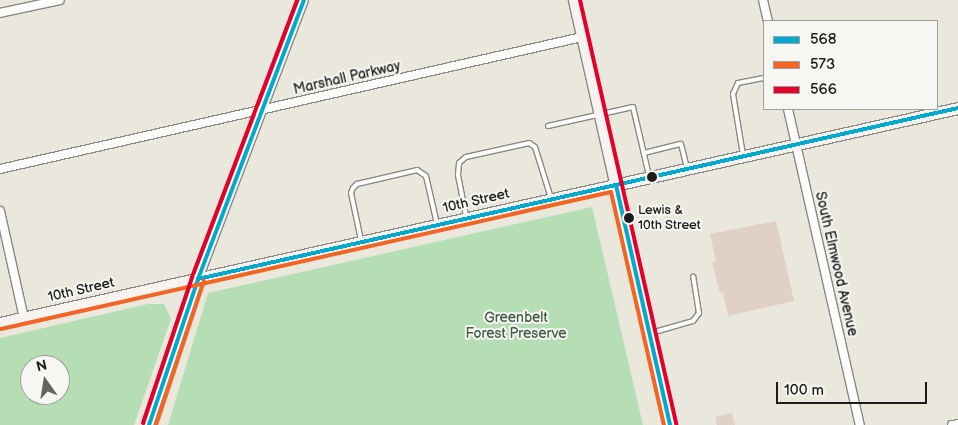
<!DOCTYPE html>
<style>
body{margin:0}
#map{position:relative;width:958px;height:425px;overflow:hidden;background:#eae8dd;font-family:"Balsamiq Sans",sans-serif}
div>[style]{position:absolute}
[style*='--x']{left:calc(var(--x)*1px);top:calc(var(--y)*1px);width:calc(var(--w)*1px);rotate:calc(var(--a)*1deg)}
.green>*{inset:0;background:#b5deb4}
.building>*{inset:0;background:#e0d0c6}
.roads{filter:drop-shadow(1px 0 #8a8883) drop-shadow(-1px 0 #8a8883) drop-shadow(0 1px #8a8883) drop-shadow(0 -1px #8a8883)}
.lane>*{height:4px;margin:-2px;padding:0 2px;transform-origin:2px;border-radius:2px;background:#fcfcfa}
.street>*{height:8px;margin:-4px;padding:0 4px;transform-origin:4px;border-radius:4px;background:#fcfcfa}
.secondary>*{height:11px;margin:-5.5px;padding:0 5.5px;transform-origin:5.5px;border-radius:5.5px;background:#f6f3f0}
.bus-1>*{height:4px;margin:-2px;padding:0 2px;transform-origin:2px;border-radius:2px;background:#00a9ce}
.bus-2>*{height:4px;margin:-2px;padding:0 2px;transform-origin:2px;border-radius:2px;background:#f26522}
.bus-3>*{height:4px;margin:-2px;padding:0 2px;transform-origin:2px;border-radius:2px;background:#e4002b}
.dots>*{width:14px;height:14px;translate:-50% -50%;box-sizing:border-box;border:2px solid #f6f6f2;border-radius:50%}
span{translate:-50% -50%;white-space:nowrap;text-align:center;line-height:1.15;-webkit-text-stroke:4px #f6f6f2;paint-order:stroke}
.bus-label{font-size:13px;color:#1c1c1c}
.left{translate:0 -50%;text-align:left}
.street-label{font-size:14px;color:#1c1c1c}
.park-label{font-size:14px;color:#425d45}
.legend{position:absolute;left:763px;top:20px;width:175px;height:90px;box-sizing:border-box;background:#f6f6f2;border:1px solid #9f9f9c;margin:0;padding:6px 9px;list-style:none;font-size:15px;color:#1c1c1c}
.legend li{display:flex;align-items:center;gap:10px;height:25px}
.legend b{width:25px;border:1px solid #9f9f9c}
.north{position:absolute;left:20px;top:355px;width:50px;height:50px;box-sizing:border-box;background:#f6f6f2;border:1px solid #9f9f9c;border-radius:50%;rotate:347deg;font-size:14px;font-weight:700;line-height:20px;text-align:center;color:#1c1c1c}
.north::after{content:'';display:block;margin:auto;width:18px;height:22px;background:#646360;clip-path:polygon(50% 0,100% 100%,50% 72%,0 100%)}
.scale{position:absolute;left:776px;top:382px;width:151px;height:22px;box-sizing:border-box;border:2px solid #1c1c1c;border-top:0;padding-left:6px;font-size:15px;line-height:18px;white-space:nowrap;color:#1c1c1c;-webkit-text-stroke:4px #f6f6f2;paint-order:stroke}
</style>
<div id="map">
<div class="green">
<i style="clip-path:polygon(592px 207px,643px 425px,168px 425px,208px 293px)"></i>
<i style="clip-path:polygon(evenodd,148px 304px,164px 304px,171px 319px,134px 425px,0 425px,0 338px,148px 304px,30px 365px,60px 365px,60px 395px,30px 395px,30px 365px)"></i>
</div>
<div class="building">
<i style="clip-path:polygon(776px 221px,794px 301px,728px 316px,723px 292px,720px 293px,712px 263px,716px 261px,710px 234px)"></i>
<i style="clip-path:polygon(732px 413px,735px 425px,717px 425px,715px 417px)"></i>
</div>
<div class="roads">
<div class="lane">
<i style="--x:548;--y:126;--w:87;--a:-12.6"></i>
<i style="--x:633;--y:107;--w:71;--a:76.9"></i>
<i style="--x:644;--y:153;--w:38;--a:-14"></i>
<i style="--x:681;--y:144;--w:25;--a:76"></i>
<i style="--x:743;--y:155;--w:62;--a:-99.3"></i>
<i style="--x:733;--y:94;--w:12;--a:-66"></i>
<i style="--x:738;--y:83;--w:26;--a:-11"></i>
<i style="--x:466;--y:216;--w:42;--a:-101"></i>
<i style="--x:458;--y:175;--w:12;--a:-85"></i>
<i style="--x:459;--y:163;--w:9;--a:-41"></i>
<i style="--x:466;--y:157;--w:65;--a:-12.5"></i>
<i style="--x:529;--y:143;--w:7;--a:34"></i>
<i style="--x:535;--y:147;--w:53;--a:72.6"></i>
<i style="--x:361;--y:240;--w:48;--a:-102"></i>
<i style="--x:351;--y:193;--w:5;--a:-68"></i>
<i style="--x:353;--y:188;--w:6;--a:-45"></i>
<i style="--x:357;--y:184;--w:62;--a:-13.1"></i>
<i style="--x:417;--y:170;--w:11;--a:34"></i>
<i style="--x:426;--y:176;--w:49;--a:77.1"></i>
<i style="--x:651;--y:333;--w:44;--a:-15.9"></i>
<i style="--x:693;--y:321;--w:10;--a:-53"></i>
<i style="--x:699;--y:313;--w:37;--a:-99"></i>
</div>
<div class="street">
<i style="--x:763;--y:0;--w:22;--a:77"></i>
<i style="--x:0;--y:13;--w:61;--a:-12.2"></i>
<i style="--x:788;--y:109;--w:324;--a:77.2"></i>
<i style="--x:0;--y:169;--w:597;--a:-12.78"></i>
<i style="--x:0;--y:211;--w:110;--a:77.4"></i>
<i style="--x:149;--y:425;--w:154;--a:-71.4"></i>
<i style="--x:198;--y:279;--w:298;--a:-69.2"></i>
<i style="--x:952;--y:425;--w:6;--a:-9"></i>
</div>
<div class="secondary">
<i style="--x:574;--y:0;--w:436;--a:77.3"></i>
<i style="--x:0;--y:323;--w:982;--a:-12.65"></i>
</div>
</div>
<div class="bus-1">
<i style="--x:616;--y:185;--w:246;--a:77.3"></i>
<i style="--x:198;--y:279;--w:779;--a:-12.68"></i>
<i style="--x:149;--y:425;--w:154;--a:-71.4"></i>
<i style="--x:198;--y:279;--w:298;--a:-69.2"></i>
</div>
<div class="bus-2">
<i style="--x:1;--y:329;--w:625;--a:-12.66"></i>
<i style="--x:611;--y:192;--w:239;--a:77.2"></i>
<i style="--x:156;--y:425;--w:152;--a:-71.6"></i>
</div>
<div class="bus-3">
<i style="--x:580;--y:0;--w:435;--a:77.2"></i>
<i style="--x:143;--y:423;--w:154;--a:-71.4"></i>
<i style="--x:192;--y:277;--w:296;--a:-69.2"></i>
</div>
<div class="dots">
<i style="left:652px;top:177px;background:#1c1c1c"></i>
<i style="left:629px;top:218px;background:#1c1c1c"></i>
</div>
<div class="bus-label">
<span class="left" style="left:638px;top:218px">Lewis &amp;<br>10th Street</span>
</div>
<div class="street-label">
<span style="left:347px;top:78px;rotate:-13deg">Marshall Parkway</span>
<span style="left:476px;top:201px;rotate:-13deg">10th Street</span>
<span style="left:836px;top:264px;rotate:77deg">South Elmwood Avenue</span>
<span style="left:81px;top:290px;rotate:-13deg">10th Street</span>
</div>
<div class="park-label">
<span style="left:516px;top:326px">Greenbelt<br>Forest Preserve</span>
</div>
<ul class="legend">
<li><b style="height:6px;background:#00a9ce"></b>568</li>
<li><b style="height:6px;background:#f26522"></b>573</li>
<li><b style="height:6px;background:#e4002b"></b>566</li>
</ul>
<div class="north">N</div>
<div class="scale">100 m</div>
</div>
